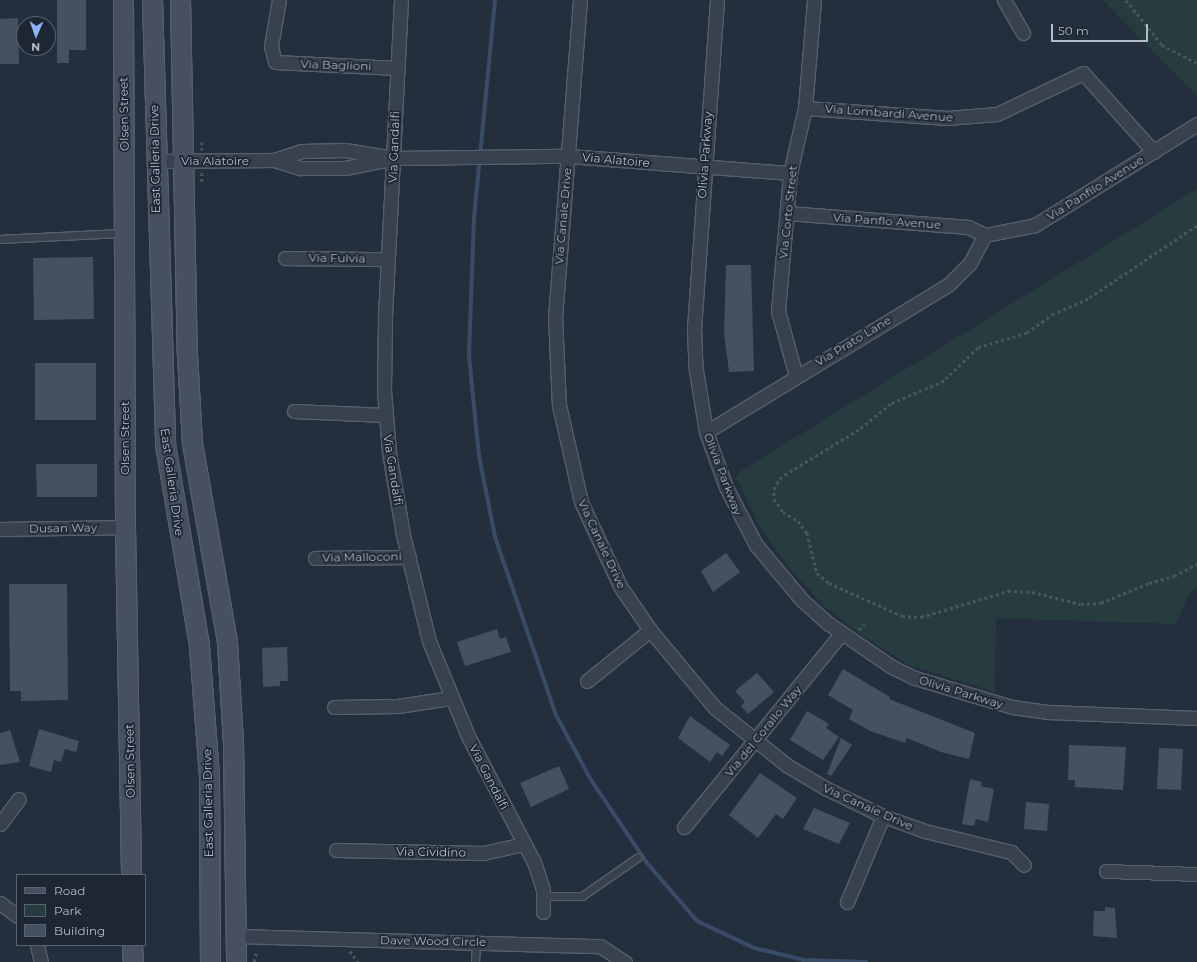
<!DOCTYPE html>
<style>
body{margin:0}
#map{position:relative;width:1197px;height:962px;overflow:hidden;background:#242f3e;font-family:Montserrat,sans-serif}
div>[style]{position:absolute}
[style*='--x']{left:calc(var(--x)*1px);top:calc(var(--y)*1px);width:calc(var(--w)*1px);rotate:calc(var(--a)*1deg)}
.green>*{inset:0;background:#263c3f}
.stream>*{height:4px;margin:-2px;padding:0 2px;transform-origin:2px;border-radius:2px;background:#394c67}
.building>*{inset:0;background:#455162}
.path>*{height:2.5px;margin-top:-1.25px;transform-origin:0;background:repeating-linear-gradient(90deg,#44595c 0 3px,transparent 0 6px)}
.roads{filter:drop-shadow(1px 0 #565f6c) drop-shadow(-1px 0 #565f6c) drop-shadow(0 1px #565f6c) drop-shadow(0 -1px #565f6c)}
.lane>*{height:7px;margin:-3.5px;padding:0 3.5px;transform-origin:3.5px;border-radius:3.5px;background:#38414e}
.street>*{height:13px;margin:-6.5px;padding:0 6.5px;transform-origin:6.5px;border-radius:6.5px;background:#38414e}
.secondary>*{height:19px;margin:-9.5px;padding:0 9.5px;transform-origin:9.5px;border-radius:9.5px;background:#465061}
span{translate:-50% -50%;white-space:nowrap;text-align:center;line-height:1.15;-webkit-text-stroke:3.5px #1d2633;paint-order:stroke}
.street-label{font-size:12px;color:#b4bcc9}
.legend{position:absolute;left:16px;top:874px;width:130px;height:72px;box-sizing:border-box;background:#1d2633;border:1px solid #59626f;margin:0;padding:5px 7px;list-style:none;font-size:12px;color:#b4bcc9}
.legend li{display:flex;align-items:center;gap:8px;height:20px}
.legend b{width:20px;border:1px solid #59626f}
.north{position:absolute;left:16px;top:16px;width:40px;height:40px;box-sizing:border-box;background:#1d2633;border:1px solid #59626f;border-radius:50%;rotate:182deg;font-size:11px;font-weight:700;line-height:16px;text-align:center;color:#b4bcc9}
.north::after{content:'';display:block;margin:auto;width:14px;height:18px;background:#8ab4f8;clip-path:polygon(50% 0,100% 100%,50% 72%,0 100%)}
.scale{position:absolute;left:1051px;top:24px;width:97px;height:18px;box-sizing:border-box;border:2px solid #b4bcc9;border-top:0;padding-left:5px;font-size:12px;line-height:14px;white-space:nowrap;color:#b4bcc9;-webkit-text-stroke:3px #1d2633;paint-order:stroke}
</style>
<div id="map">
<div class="green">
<i style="clip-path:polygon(1103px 0,1197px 0,1197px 96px)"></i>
<i style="clip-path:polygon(1197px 189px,1197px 586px,1188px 596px,1176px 624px,996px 618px,995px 692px,909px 665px,864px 637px,823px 605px,787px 565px,758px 523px,736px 477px,741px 471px)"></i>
</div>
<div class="stream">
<i style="--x:495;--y:0;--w:219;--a:95.5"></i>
<i style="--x:474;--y:218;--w:138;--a:92.1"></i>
<i style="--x:469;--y:356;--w:100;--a:84.3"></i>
<i style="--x:479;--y:456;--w:83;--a:78.8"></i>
<i style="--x:495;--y:537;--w:188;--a:71.1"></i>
<i style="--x:556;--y:715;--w:74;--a:61.7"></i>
<i style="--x:591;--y:780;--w:100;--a:56"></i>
<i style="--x:647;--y:863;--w:77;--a:49.2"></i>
<i style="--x:697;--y:921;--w:63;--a:25.3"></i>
<i style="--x:754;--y:948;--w:51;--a:13.5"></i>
<i style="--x:804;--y:960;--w:62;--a:1.8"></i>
</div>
<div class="building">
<i style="clip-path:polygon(57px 0,86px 0,86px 50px,69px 50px,69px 63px,57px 63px)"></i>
<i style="clip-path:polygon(18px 18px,19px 64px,0 64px,0 19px)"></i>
<i style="clip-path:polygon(93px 257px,94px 319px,34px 320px,33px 258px)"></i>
<i style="clip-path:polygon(726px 265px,751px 265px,754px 371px,729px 372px,724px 332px)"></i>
<i style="clip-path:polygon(35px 363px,96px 363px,96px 420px,35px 420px)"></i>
<i style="clip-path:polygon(36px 464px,97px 464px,97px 497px,37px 497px)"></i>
<i style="clip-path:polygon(726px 553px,740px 572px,713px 592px,701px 571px)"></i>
<i style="clip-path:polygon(9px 584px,67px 584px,68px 700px,21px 701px,21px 691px,10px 691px)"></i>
<i style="clip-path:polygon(497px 629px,500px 639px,506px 637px,511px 652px,465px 666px,457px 642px)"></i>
<i style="clip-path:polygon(287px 647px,288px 681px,280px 681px,280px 686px,263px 687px,262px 648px)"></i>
<i style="clip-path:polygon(843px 669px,890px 697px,889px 699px,975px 733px,969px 759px,941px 752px,907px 738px,905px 743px,870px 731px,849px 719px,853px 710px,828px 695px)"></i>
<i style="clip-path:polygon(757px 673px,774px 692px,748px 714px,741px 706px,745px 702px,735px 691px)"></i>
<i style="clip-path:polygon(807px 711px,829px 724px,826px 728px,839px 737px,823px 760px,790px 740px)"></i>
<i style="clip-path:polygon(690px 716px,730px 745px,722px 756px,717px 752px,710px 762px,678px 738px)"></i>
<i style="clip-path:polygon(39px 729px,79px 741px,76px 752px,65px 749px,61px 762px,54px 760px,51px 772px,29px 766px)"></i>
<i style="clip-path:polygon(10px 730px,20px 762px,0 765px,0 733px)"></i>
<i style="clip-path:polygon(841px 738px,852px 745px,831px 776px,827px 774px)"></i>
<i style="clip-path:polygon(1069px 745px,1126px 747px,1123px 790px,1075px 787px,1075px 780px,1068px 780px)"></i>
<i style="clip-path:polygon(1159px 748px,1183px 749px,1181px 790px,1157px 789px)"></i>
<i style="clip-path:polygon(559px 766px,569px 789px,531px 807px,520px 783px)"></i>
<i style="clip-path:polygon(760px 773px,797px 798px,783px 819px,776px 814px,758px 838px,729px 815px)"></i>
<i style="clip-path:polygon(970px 779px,982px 782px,981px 786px,994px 789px,988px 822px,976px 819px,974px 826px,962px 824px)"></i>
<i style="clip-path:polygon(1026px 802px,1049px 804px,1047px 831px,1024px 829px)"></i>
<i style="clip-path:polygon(814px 808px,850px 823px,839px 844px,803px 829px)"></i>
<i style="clip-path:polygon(1105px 907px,1115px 908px,1117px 938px,1093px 936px,1094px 911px,1105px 911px)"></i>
</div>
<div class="path">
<i style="--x:1126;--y:0;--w:58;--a:51.3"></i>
<i style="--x:1162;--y:45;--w:39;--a:27"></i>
<i style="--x:202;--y:142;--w:8;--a:90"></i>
<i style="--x:202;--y:173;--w:11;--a:90"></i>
<i style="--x:1197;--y:226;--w:131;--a:146.2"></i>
<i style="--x:1088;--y:299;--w:37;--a:156"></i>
<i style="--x:1054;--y:314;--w:33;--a:145"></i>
<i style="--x:1027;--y:333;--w:51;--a:163"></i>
<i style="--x:978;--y:348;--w:47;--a:135.9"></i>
<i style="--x:944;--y:381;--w:58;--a:156.5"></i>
<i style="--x:891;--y:404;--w:41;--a:140.9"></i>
<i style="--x:859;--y:430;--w:90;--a:148.6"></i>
<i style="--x:782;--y:477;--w:12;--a:125"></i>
<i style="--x:775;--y:487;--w:12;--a:95"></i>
<i style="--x:774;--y:499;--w:16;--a:55"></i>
<i style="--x:783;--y:512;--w:17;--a:31"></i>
<i style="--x:798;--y:521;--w:15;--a:53"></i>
<i style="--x:807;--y:533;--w:41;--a:76"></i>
<i style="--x:817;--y:573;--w:16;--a:40"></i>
<i style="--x:829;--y:583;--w:80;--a:24.3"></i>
<i style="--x:902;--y:616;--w:19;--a:3"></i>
<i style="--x:921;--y:617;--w:91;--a:-16.6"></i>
<i style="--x:1008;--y:591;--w:24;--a:2"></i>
<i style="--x:1032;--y:592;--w:50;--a:13.8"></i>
<i style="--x:1081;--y:604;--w:20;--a:-3"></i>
<i style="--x:1101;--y:603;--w:52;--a:-22.6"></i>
<i style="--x:1149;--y:583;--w:26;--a:-16"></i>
<i style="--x:1174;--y:576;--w:26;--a:-28"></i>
<i style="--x:859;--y:630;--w:8;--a:-50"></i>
<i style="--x:350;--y:951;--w:14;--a:54"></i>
<i style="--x:254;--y:962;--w:9;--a:-77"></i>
</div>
<div class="roads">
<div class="lane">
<i style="--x:0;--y:239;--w:123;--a:-2.8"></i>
<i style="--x:543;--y:896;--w:39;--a:0"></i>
<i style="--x:582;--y:896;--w:68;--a:-34.9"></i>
<i style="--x:475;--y:962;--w:20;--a:-87"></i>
</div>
<div class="street">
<i style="--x:279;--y:0;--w:47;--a:99.9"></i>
<i style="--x:271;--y:46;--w:16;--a:76"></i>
<i style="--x:275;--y:62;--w:122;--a:2.8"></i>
<i style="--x:401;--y:0;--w:320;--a:92.9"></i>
<i style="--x:385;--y:320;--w:70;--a:90.8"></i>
<i style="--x:384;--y:390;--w:62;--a:85.4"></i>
<i style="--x:389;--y:452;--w:84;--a:80.4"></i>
<i style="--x:403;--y:535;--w:109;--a:76.2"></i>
<i style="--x:429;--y:641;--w:103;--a:67.7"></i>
<i style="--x:468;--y:736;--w:142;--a:62.4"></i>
<i style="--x:534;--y:862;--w:29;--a:72"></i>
<i style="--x:543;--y:890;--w:22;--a:90"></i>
<i style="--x:580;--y:0;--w:316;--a:94.5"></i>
<i style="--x:555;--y:315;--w:90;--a:87.5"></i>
<i style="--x:559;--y:405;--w:99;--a:77.2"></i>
<i style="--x:581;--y:502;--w:93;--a:65.1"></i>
<i style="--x:620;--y:586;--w:53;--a:55.7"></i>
<i style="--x:650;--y:630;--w:102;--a:50.2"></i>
<i style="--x:715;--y:708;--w:93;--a:38.5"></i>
<i style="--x:788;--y:766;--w:43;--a:30.7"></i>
<i style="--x:825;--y:788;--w:64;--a:25.8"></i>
<i style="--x:883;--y:816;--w:45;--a:19.7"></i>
<i style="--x:925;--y:831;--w:89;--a:13.7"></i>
<i style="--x:1011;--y:852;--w:18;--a:45"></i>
<i style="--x:717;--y:0;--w:327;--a:94"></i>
<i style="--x:694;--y:326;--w:38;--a:88"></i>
<i style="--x:695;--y:364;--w:69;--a:80.8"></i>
<i style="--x:706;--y:432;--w:59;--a:70"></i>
<i style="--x:726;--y:487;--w:65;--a:62.7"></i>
<i style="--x:756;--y:545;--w:72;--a:50.1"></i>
<i style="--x:802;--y:600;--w:36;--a:42"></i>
<i style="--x:829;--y:624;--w:76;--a:34.3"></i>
<i style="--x:892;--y:667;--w:25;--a:26"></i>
<i style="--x:915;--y:678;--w:101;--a:16.6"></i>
<i style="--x:1012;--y:707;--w:37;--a:8"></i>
<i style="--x:1049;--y:712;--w:148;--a:2.3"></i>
<i style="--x:1004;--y:0;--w:38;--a:60"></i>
<i style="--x:805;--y:108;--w:142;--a:4"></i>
<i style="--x:947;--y:118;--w:50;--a:-4.6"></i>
<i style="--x:997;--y:114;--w:95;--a:-25.5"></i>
<i style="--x:1083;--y:73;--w:106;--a:48.1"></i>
<i style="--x:274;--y:160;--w:29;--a:-18"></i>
<i style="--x:302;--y:151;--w:43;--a:-1.3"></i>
<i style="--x:345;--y:150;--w:50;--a:9.3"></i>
<i style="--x:394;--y:158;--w:174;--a:-0.7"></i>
<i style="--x:568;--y:156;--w:223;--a:4.4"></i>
<i style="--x:155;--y:161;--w:119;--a:-0.5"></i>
<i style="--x:274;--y:160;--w:28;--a:17"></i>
<i style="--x:301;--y:168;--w:44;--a:0"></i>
<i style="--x:345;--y:168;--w:42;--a:-11"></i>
<i style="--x:787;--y:213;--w:182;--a:4.4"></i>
<i style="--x:968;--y:227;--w:19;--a:25"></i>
<i style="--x:985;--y:235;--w:51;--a:-11.3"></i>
<i style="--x:1035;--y:225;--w:191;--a:-31.9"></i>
<i style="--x:285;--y:258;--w:103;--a:0.6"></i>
<i style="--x:796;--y:376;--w:67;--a:-105.5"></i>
<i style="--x:778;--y:311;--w:139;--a:-85"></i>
<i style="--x:790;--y:173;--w:67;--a:-77"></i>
<i style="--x:805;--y:108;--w:108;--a:-85.2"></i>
<i style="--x:294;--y:411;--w:91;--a:2.5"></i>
<i style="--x:706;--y:432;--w:283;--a:-31.3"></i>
<i style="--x:948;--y:285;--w:31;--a:-45"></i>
<i style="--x:970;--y:263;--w:32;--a:-62"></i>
<i style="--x:0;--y:529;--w:125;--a:-0.9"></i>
<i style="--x:315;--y:558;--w:94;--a:-0.6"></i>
<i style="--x:587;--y:681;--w:81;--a:-39"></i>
<i style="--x:334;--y:707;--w:64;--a:-0.9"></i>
<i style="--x:398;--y:706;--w:54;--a:-8.6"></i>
<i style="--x:0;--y:824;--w:31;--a:-53"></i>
<i style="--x:684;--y:827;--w:249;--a:-50.9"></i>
<i style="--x:336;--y:850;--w:147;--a:1.2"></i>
<i style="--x:483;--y:853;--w:42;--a:-12.4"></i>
<i style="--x:1106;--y:871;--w:91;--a:1.9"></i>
<i style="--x:847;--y:902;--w:93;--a:-67.3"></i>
<i style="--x:0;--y:903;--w:21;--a:37"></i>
<i style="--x:236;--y:936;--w:364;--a:1.6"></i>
<i style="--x:600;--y:946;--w:30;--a:33"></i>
<i style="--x:37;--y:945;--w:17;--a:77"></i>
</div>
<div class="secondary">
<i style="--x:123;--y:0;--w:527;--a:89.78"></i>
<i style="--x:125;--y:527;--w:348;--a:89"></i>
<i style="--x:152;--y:0;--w:444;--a:88.3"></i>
<i style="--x:165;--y:444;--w:205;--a:80.4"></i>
<i style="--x:199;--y:646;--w:130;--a:85.6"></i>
<i style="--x:209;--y:776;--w:186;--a:89.7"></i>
<i style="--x:180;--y:0;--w:354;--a:88.9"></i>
<i style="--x:187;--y:354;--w:89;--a:86.8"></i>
<i style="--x:192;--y:443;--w:202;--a:80"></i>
<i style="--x:227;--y:642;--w:100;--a:86.6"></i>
<i style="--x:233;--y:742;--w:220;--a:89.2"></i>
<i style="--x:132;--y:945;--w:17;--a:87"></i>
</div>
</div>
<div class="street-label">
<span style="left:336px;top:65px;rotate:2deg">Via Baglioni</span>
<span style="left:889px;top:113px;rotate:4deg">Via Lombardi Avenue</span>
<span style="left:124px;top:114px;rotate:-91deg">Olsen Street</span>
<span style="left:394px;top:147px;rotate:-88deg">Via Gandalfi</span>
<span style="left:705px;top:155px;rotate:-86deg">Olivia Parkway</span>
<span style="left:155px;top:159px;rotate:-91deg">East Galleria Drive</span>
<span style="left:616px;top:160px;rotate:5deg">Via Alatoire</span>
<span style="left:215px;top:161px">Via Alatoire</span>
<span style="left:1095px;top:188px;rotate:-32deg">Via Panfilo Avenue</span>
<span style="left:788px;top:212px;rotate:-84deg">Via Corto Street</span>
<span style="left:563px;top:216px;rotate:-85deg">Via Canale Drive</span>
<span style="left:887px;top:221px;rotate:4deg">Via Panflo Avenue</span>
<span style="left:337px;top:258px;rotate:1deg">Via Fulvia</span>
<span style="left:853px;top:341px;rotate:-31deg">Via Prato Lane</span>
<span style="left:125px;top:438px;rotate:-90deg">Olsen Street</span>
<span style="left:393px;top:470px;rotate:81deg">Via Gandalfi</span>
<span style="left:723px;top:474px;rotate:69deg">Olivia Parkway</span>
<span style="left:172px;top:482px;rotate:82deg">East Galleria Drive</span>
<span style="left:63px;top:528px;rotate:-1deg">Dusan Way</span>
<span style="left:602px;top:544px;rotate:65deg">Via Canale Drive</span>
<span style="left:362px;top:557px;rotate:-1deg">Via Malloconi</span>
<span style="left:961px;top:692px;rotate:17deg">Olivia Parkway</span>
<span style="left:763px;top:731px;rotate:-51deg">Via del Corallo Way</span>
<span style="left:130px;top:761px;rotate:-91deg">Olsen Street</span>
<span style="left:489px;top:777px;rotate:63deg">Via Gandalfi</span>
<span style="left:208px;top:803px;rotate:-91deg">East Galleria Drive</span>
<span style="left:868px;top:807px;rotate:24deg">Via Canale Drive</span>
<span style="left:431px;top:852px;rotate:1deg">Via Cividino</span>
<span style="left:433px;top:941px;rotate:1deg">Dave Wood Circle</span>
</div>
<ul class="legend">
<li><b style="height:5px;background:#465061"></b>Road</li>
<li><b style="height:11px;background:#263c3f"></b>Park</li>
<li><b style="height:11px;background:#455162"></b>Building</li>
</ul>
<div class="north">N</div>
<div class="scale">50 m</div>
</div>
